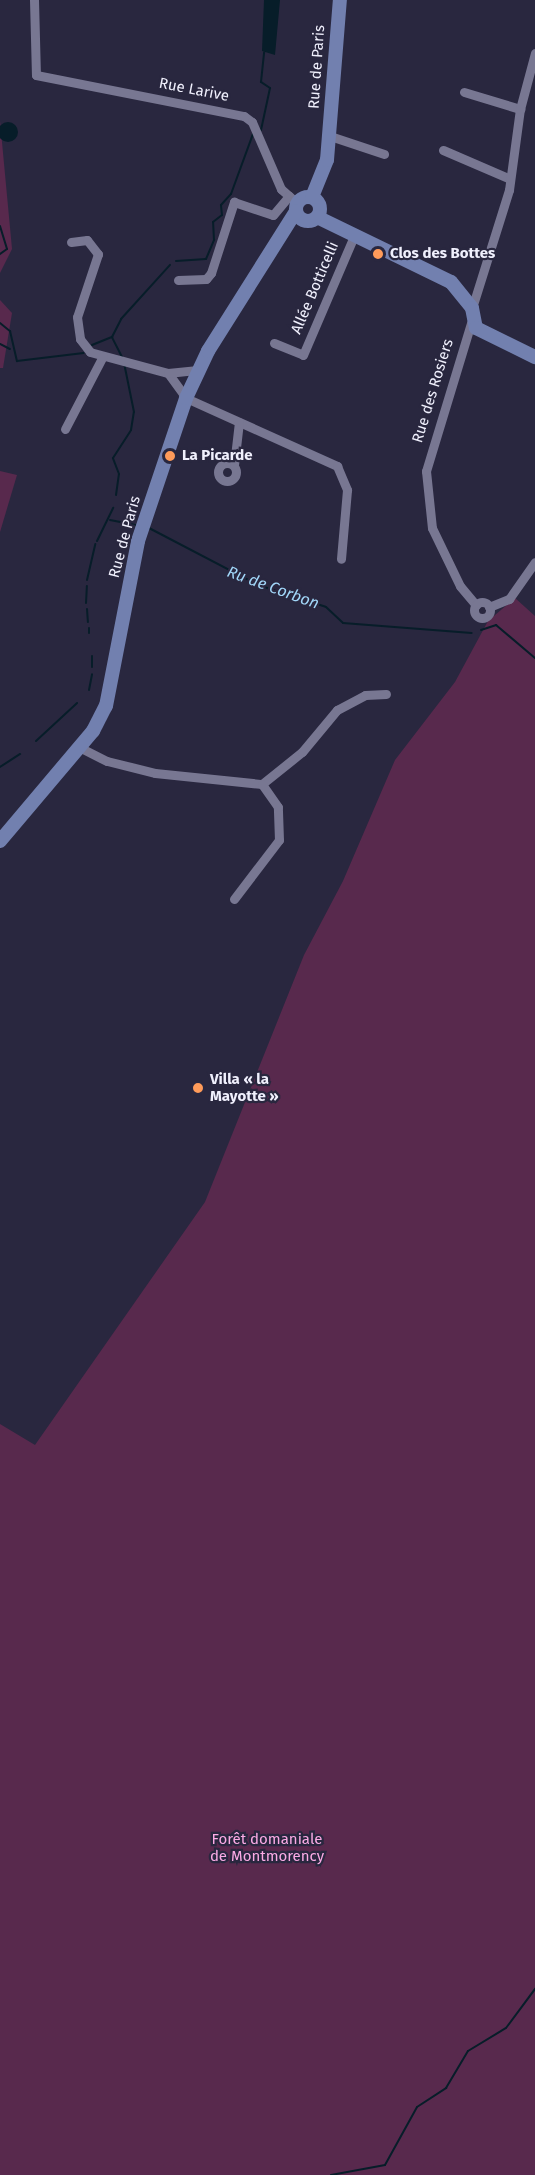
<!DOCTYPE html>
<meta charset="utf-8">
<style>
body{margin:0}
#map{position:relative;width:535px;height:2175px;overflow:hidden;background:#29273f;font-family:"Fira Sans",sans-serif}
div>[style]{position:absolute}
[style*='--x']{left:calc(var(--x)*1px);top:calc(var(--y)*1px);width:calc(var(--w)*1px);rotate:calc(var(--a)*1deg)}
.green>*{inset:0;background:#58294d}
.water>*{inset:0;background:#071d29}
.round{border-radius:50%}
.stream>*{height:2px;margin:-1px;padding:0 1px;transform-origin:1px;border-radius:1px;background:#071d29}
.minor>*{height:9px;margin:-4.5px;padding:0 4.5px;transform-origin:4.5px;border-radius:4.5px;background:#787792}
.minor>.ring{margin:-4.5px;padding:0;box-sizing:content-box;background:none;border:9px solid #787792;border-radius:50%}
.secondary>*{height:14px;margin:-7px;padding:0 7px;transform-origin:7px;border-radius:7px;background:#7280af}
.secondary>.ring{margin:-7px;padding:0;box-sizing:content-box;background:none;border:14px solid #7280af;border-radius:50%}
.dots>*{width:16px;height:16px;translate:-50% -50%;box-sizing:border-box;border:3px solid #29273f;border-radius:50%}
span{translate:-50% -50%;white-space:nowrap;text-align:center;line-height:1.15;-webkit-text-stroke:4.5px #29273f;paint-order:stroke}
.street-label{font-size:15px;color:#f0f0fd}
.poi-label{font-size:15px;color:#f0f0fd;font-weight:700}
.left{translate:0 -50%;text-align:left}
.park-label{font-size:15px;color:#fbaae5}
.water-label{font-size:16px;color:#a2d7f9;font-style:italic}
</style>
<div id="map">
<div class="green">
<i style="clip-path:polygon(0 121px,12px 249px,0 273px)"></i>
<i style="clip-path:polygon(0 300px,12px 313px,3px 368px,0 368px)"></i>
<i style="clip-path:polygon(0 471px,17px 475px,0 532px)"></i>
<i style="clip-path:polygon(515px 598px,535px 616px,535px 2175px,0 2175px,0 1424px,35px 1445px,205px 1202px,304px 955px,343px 881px,395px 760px,455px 682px,488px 621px)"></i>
</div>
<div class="water">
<i style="clip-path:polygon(264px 0,280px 0,275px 55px,262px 51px)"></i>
<i class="round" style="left:-2px;top:122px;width:20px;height:20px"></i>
</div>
<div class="stream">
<i style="--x:261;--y:130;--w:43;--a:-77.9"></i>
<i style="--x:270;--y:88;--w:11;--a:-146"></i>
<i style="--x:261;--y:82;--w:30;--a:-84"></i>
<i style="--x:0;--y:226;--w:24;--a:73"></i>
<i style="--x:7;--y:249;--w:9;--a:144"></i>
<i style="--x:176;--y:261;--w:30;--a:-4"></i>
<i style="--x:206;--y:259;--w:21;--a:-67"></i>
<i style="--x:214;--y:240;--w:18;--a:-93"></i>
<i style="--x:213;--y:222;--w:11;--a:-38"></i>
<i style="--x:222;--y:215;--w:10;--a:-96"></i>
<i style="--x:221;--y:205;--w:15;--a:-48"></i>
<i style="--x:231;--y:194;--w:64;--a:-69.9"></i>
<i style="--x:0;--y:323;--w:13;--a:39"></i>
<i style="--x:10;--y:331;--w:31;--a:77"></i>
<i style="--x:17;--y:361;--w:67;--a:-6.8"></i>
<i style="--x:0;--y:344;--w:11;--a:27"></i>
<i style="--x:92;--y:345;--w:22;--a:-22"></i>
<i style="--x:122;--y:357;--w:22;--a:-117"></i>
<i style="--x:112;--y:337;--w:20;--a:-63"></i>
<i style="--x:121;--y:319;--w:73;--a:-47.8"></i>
<i style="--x:116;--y:495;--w:21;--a:-82"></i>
<i style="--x:119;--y:474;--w:17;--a:-111"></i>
<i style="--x:113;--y:458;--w:33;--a:-57"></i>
<i style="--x:131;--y:430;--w:18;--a:-81"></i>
<i style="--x:134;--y:412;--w:50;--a:-101.5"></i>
<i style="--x:110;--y:520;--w:26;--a:11"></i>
<i style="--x:149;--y:528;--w:123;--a:27.6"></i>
<i style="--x:258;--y:585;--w:71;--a:17.9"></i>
<i style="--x:326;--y:607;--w:23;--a:43"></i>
<i style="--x:343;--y:623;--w:129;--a:4.4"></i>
<i style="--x:97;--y:541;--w:37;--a:-64"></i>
<i style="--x:87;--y:580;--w:37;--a:-77"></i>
<i style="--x:86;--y:603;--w:17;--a:-87"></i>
<i style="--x:87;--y:609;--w:13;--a:86"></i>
<i style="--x:89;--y:628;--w:5;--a:90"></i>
<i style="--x:481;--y:630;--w:16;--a:-18"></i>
<i style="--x:496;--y:625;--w:51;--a:40.2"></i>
<i style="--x:92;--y:656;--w:11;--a:90"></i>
<i style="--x:89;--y:690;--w:16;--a:-79"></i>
<i style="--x:36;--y:741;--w:56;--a:-42.8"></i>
<i style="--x:0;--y:767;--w:24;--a:-33"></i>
<i style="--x:331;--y:2175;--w:55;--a:-10.5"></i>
<i style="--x:385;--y:2165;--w:66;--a:-61.1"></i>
<i style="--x:417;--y:2107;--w:35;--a:-33"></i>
<i style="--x:446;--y:2088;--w:43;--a:-59.3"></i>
<i style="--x:468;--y:2051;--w:44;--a:-31.2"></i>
<i style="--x:506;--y:2028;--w:49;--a:-53.4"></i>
</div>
<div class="minor">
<i style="--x:34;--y:0;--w:75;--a:88.5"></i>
<i style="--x:36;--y:75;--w:212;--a:11.2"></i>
<i style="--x:244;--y:116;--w:10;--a:37"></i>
<i style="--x:252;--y:122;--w:73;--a:66.6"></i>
<i style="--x:281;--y:189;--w:21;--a:41"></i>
<i style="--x:464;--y:92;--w:59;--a:16.9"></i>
<i style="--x:330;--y:136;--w:57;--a:18.4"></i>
<i style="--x:443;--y:150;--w:73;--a:23.4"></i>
<i style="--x:71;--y:242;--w:16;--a:-7"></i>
<i style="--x:87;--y:240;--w:18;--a:52"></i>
<i style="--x:98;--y:254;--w:66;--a:108.4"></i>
<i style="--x:77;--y:317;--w:22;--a:82"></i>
<i style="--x:80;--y:339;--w:16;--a:52"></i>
<i style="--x:90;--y:352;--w:81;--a:15.1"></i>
<i style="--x:168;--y:373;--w:31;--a:54"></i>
<i style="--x:186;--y:398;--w:166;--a:24.2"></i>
<i style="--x:337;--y:466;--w:26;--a:67"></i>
<i style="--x:347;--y:490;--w:69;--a:95"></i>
<i style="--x:178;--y:280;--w:28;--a:-2"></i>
<i style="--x:206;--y:279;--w:8;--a:-50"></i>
<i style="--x:211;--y:273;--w:75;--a:-72.1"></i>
<i style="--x:234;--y:202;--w:41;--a:18.4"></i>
<i style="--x:273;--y:215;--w:25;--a:-50"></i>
<i style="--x:472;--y:308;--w:124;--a:-72.6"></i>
<i style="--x:509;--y:190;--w:82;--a:-82.3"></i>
<i style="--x:520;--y:109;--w:58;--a:-75"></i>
<i style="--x:471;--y:323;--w:155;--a:106.9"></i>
<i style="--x:426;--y:471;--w:57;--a:84"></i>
<i style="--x:432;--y:528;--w:64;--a:64.2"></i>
<i style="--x:460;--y:586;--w:25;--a:50"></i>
<i style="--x:274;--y:343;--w:31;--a:22"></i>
<i style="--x:303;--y:355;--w:129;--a:-66.8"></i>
<i style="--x:168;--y:373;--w:30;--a:-6"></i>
<i style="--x:65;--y:429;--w:82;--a:-62.5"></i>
<i class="ring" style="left:218px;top:463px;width:9px;height:9px"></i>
<i style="--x:234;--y:465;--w:43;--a:-83.4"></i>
<i class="ring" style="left:474px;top:602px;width:7px;height:7px"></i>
<i style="--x:489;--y:607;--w:22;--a:-22"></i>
<i style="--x:509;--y:599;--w:45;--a:-54.9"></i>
<i style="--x:79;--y:747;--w:31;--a:27"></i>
<i style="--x:107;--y:761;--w:49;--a:14"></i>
<i style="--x:155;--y:773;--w:108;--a:5.9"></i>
<i style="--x:262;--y:784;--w:51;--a:-38.7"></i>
<i style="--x:302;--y:752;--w:55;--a:-50.2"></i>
<i style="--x:337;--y:710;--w:32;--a:-28"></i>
<i style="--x:365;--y:695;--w:21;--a:-3"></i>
<i style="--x:234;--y:899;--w:74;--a:-52.7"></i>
<i style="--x:279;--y:840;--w:33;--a:-92"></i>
<i style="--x:278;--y:807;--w:28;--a:-125"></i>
</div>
<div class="secondary">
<i class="ring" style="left:296px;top:197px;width:10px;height:10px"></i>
<i style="--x:312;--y:197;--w:40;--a:-68"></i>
<i style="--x:327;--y:160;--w:161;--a:-85.4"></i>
<i style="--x:317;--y:217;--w:149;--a:25.9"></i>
<i style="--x:451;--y:282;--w:33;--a:51"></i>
<i style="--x:472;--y:308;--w:20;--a:79"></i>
<i style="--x:476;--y:328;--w:66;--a:26.2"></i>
<i style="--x:0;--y:841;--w:144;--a:-49.8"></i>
<i style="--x:93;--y:731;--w:28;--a:-63"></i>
<i style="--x:106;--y:706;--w:168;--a:-79"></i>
<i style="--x:138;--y:541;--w:151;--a:-71.4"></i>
<i style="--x:186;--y:398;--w:52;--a:-64.9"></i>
<i style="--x:208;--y:351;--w:165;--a:-57.8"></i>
</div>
<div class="dots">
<i style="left:378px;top:254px;background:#ff9b5a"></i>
<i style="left:170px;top:456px;background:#ff9b5a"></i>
<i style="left:198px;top:1088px;background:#ff9b5a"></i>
</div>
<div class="street-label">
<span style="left:317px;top:67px;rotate:-86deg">Rue de Paris</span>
<span style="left:194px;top:90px;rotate:11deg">Rue Larive</span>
<span style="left:315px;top:288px;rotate:-67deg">Allée Botticelli</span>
<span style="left:433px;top:391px;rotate:-73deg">Rue des Rosiers</span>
<span style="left:125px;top:537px;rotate:-75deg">Rue de Paris</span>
</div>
<div class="poi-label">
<span class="left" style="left:390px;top:254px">Clos des Bottes</span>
<span class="left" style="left:182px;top:456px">La Picarde</span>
<span class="left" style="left:210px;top:1088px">Villa « la<br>Mayotte »</span>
</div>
<div class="park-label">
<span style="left:267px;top:1848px">Forêt domaniale<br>de Montmorency</span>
</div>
<div class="water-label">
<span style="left:273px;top:588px;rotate:20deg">Ru de Corbon</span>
</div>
</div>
